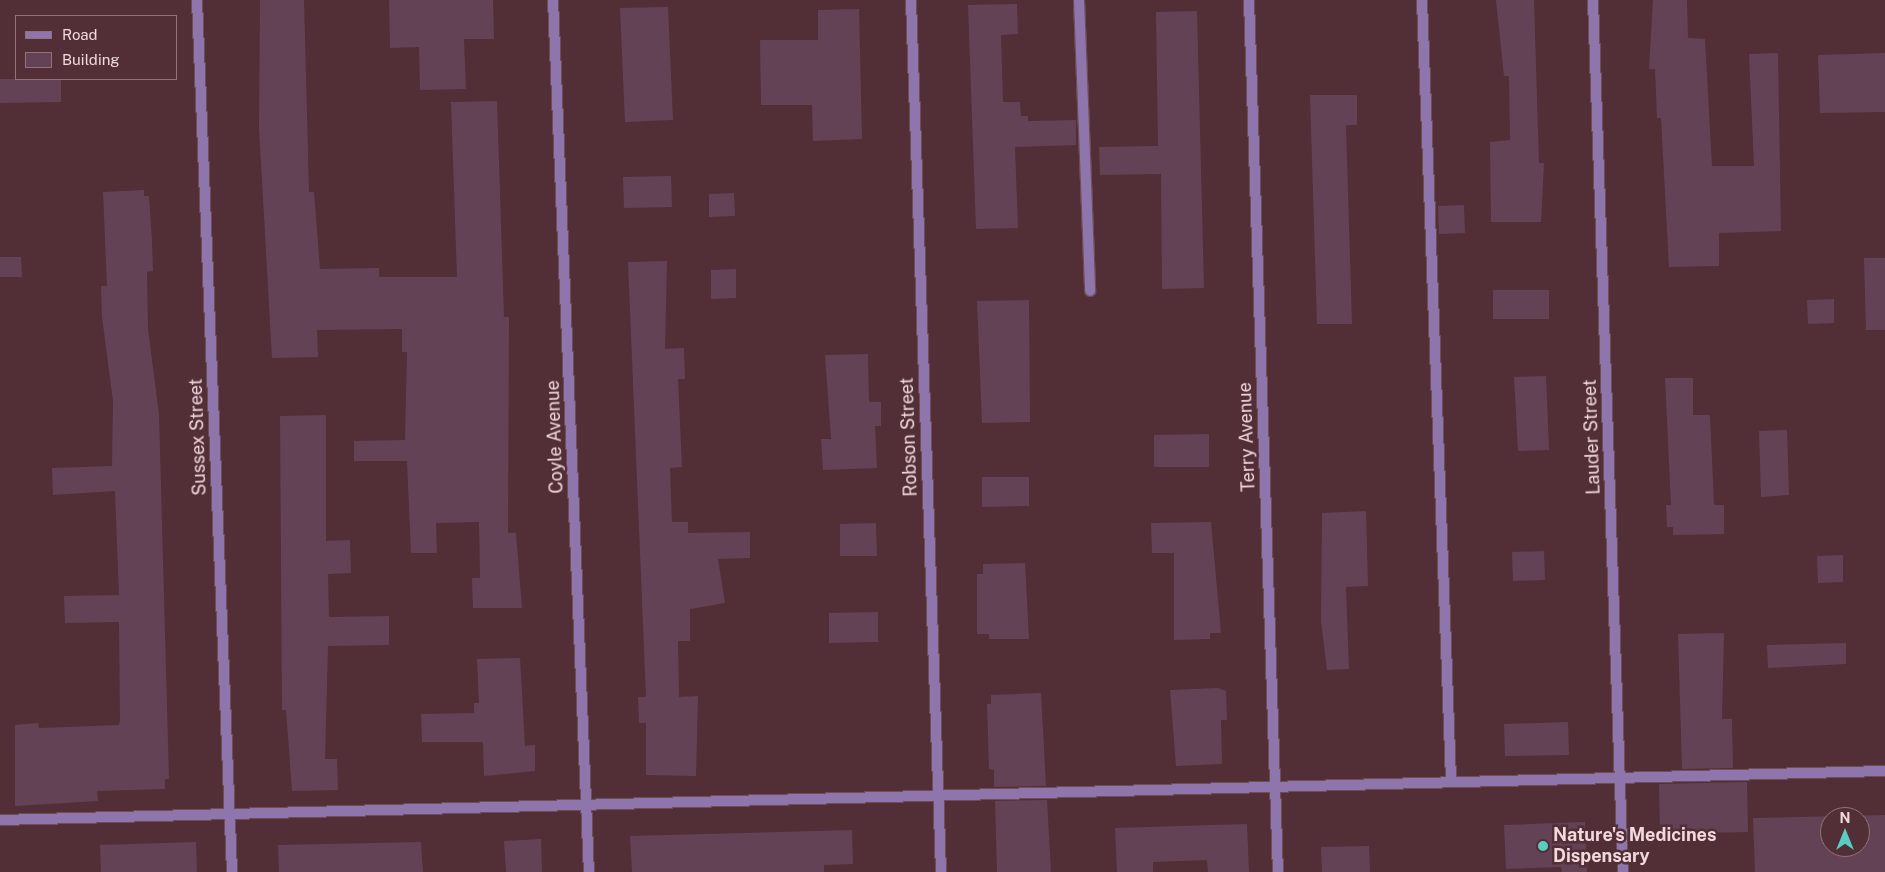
<!DOCTYPE html>
<style>
body{margin:0}
#map{position:relative;width:1885px;height:872px;overflow:hidden;background:#522e36;font-family:"Public Sans",sans-serif}
div>[style]{position:absolute}
[style*='--x']{left:calc(var(--x)*1px);top:calc(var(--y)*1px);width:calc(var(--w)*1px);rotate:calc(var(--a)*1deg)}
.building>*{inset:0;background:#644255}
.roads{filter:drop-shadow(1px 0 #6f4d54) drop-shadow(-1px 0 #6f4d54) drop-shadow(0 1px #6f4d54) drop-shadow(0 -1px #6f4d54)}
.service>*{height:10px;margin:-5px;padding:0 5px;transform-origin:5px;border-radius:5px;background:#8e76ac}
.minor>*{height:10px;margin:-5px;padding:0 5px;transform-origin:5px;border-radius:5px;background:#8e76ac}
.dots>*{width:14px;height:14px;translate:-50% -50%;box-sizing:border-box;border:2px solid #522e36;border-radius:50%}
span{translate:-50% -50%;white-space:nowrap;text-align:center;line-height:1.15;-webkit-text-stroke:5px #522e36;paint-order:stroke}
.street-label{font-size:18px;color:#f1d9de}
.poi-label{font-size:18px;color:#f1d9de;font-weight:700}
.left{translate:0 -50%;text-align:left}
.legend{position:absolute;left:15px;top:15px;width:162px;height:65px;box-sizing:border-box;background:#522e36;border:1px solid #927279;margin:0;padding:6px 9px;list-style:none;font-size:15px;color:#f1d9de}
.legend li{display:flex;align-items:center;gap:10px;height:25px}
.legend b{width:25px;border:1px solid #927279}
.north{position:absolute;left:1820px;top:807px;width:50px;height:50px;box-sizing:border-box;background:#522e36;border:1px solid #927279;border-radius:50%;rotate:0deg;font-size:14px;font-weight:700;line-height:20px;text-align:center;color:#f1d9de}
.north::after{content:'';display:block;margin:auto;width:18px;height:22px;background:#58cec0;clip-path:polygon(50% 0,100% 100%,50% 72%,0 100%)}
</style>
<div id="map">
<div class="building">
<i style="clip-path:polygon(260px 0,304px 0,309px 192px,314px 192px,320px 269px,379px 268px,379px 277px,457px 277px,451px 102px,497px 101px,504px 317px,509px 317px,508px 533px,516px 533px,522px 608px,473px 608px,472px 578px,480px 578px,479px 522px,436px 523px,437px 553px,411px 553px,407px 461px,354px 461px,354px 441px,405px 440px,407px 352px,402px 352px,402px 329px,317px 330px,318px 357px,272px 358px,259px 128px)"></i>
<i style="clip-path:polygon(389px 0,493px 0,494px 39px,464px 39px,466px 89px,420px 90px,419px 47px,390px 48px)"></i>
<i style="clip-path:polygon(1496px 0,1534px 0,1539px 163px,1544px 163px,1541px 222px,1491px 222px,1490px 142px,1510px 140px,1509px 76px,1504px 76px)"></i>
<i style="clip-path:polygon(1653px 0,1687px 0,1688px 38px,1705px 39px,1712px 166px,1754px 166px,1749px 54px,1778px 53px,1781px 231px,1719px 233px,1719px 266px,1669px 267px,1661px 118px,1657px 118px,1655px 69px,1649px 69px)"></i>
<i style="clip-path:polygon(1017px 4px,1018px 34px,1001px 35px,1003px 102px,1020px 102px,1021px 116px,1028px 116px,1028px 121px,1076px 120px,1076px 145px,1015px 147px,1018px 228px,976px 229px,968px 5px)"></i>
<i style="clip-path:polygon(668px 7px,673px 120px,625px 122px,620px 8px)"></i>
<i style="clip-path:polygon(859px 9px,862px 139px,813px 141px,812px 105px,761px 105px,760px 40px,818px 40px,818px 10px)"></i>
<i style="clip-path:polygon(1197px 11px,1204px 288px,1162px 289px,1161px 174px,1100px 175px,1099px 147px,1158px 146px,1156px 12px)"></i>
<i style="clip-path:polygon(1885px 53px,1885px 112px,1820px 113px,1818px 55px)"></i>
<i style="clip-path:polygon(0 79px,61px 79px,61px 102px,0 103px)"></i>
<i style="clip-path:polygon(1310px 95px,1357px 95px,1357px 125px,1346px 125px,1352px 324px,1317px 324px)"></i>
<i style="clip-path:polygon(671px 176px,672px 207px,624px 208px,623px 177px)"></i>
<i style="clip-path:polygon(144px 190px,144px 196px,149px 196px,152px 241px,153px 271px,147px 272px,148px 329px,159px 414px,169px 779px,165px 779px,165px 789px,97px 791px,98px 801px,15px 806px,15px 725px,38px 723px,39px 728px,119px 725px,120px 721px,119px 622px,65px 623px,64px 596px,119px 595px,115px 491px,53px 495px,52px 468px,112px 466px,113px 401px,102px 317px,101px 286px,107px 286px,103px 192px)"></i>
<i style="clip-path:polygon(734px 193px,735px 216px,709px 217px,709px 194px)"></i>
<i style="clip-path:polygon(1464px 205px,1465px 233px,1439px 234px,1438px 206px)"></i>
<i style="clip-path:polygon(0 257px,21px 257px,22px 277px,0 277px)"></i>
<i style="clip-path:polygon(1864px 258px,1885px 258px,1885px 330px,1866px 330px)"></i>
<i style="clip-path:polygon(667px 261px,665px 349px,684px 348px,685px 379px,678px 379px,682px 467px,670px 468px,672px 522px,688px 522px,688px 533px,750px 532px,750px 558px,718px 559px,725px 603px,690px 609px,690px 641px,678px 641px,679px 697px,698px 696px,696px 776px,646px 775px,646px 723px,639px 723px,638px 697px,646px 697px,628px 262px)"></i>
<i style="clip-path:polygon(736px 269px,736px 298px,711px 299px,711px 270px)"></i>
<i style="clip-path:polygon(1493px 290px,1549px 290px,1549px 319px,1493px 319px)"></i>
<i style="clip-path:polygon(1834px 299px,1834px 323px,1808px 324px,1807px 300px)"></i>
<i style="clip-path:polygon(1029px 300px,1030px 422px,982px 423px,977px 301px)"></i>
<i style="clip-path:polygon(868px 354px,869px 402px,881px 402px,881px 426px,875px 426px,877px 468px,823px 470px,821px 439px,831px 439px,825px 355px)"></i>
<i style="clip-path:polygon(1546px 376px,1549px 450px,1518px 451px,1514px 377px)"></i>
<i style="clip-path:polygon(1665px 378px,1693px 378px,1693px 415px,1710px 415px,1714px 505px,1724px 505px,1724px 534px,1673px 535px,1673px 527px,1667px 527px,1666px 505px,1671px 505px)"></i>
<i style="clip-path:polygon(326px 415px,326px 541px,350px 540px,351px 573px,328px 574px,329px 617px,389px 616px,389px 645px,328px 646px,325px 759px,337px 759px,338px 790px,292px 791px,286px 710px,282px 710px,280px 416px)"></i>
<i style="clip-path:polygon(1787px 430px,1789px 495px,1761px 497px,1759px 431px)"></i>
<i style="clip-path:polygon(1209px 434px,1209px 467px,1154px 467px,1154px 435px)"></i>
<i style="clip-path:polygon(982px 477px,1029px 477px,1029px 506px,982px 507px)"></i>
<i style="clip-path:polygon(1366px 511px,1368px 586px,1346px 587px,1349px 669px,1327px 670px,1321px 621px,1322px 513px)"></i>
<i style="clip-path:polygon(1211px 522px,1221px 633px,1210px 633px,1210px 639px,1174px 640px,1174px 553px,1152px 553px,1151px 523px)"></i>
<i style="clip-path:polygon(876px 523px,877px 556px,840px 556px,840px 524px)"></i>
<i style="clip-path:polygon(1544px 551px,1545px 580px,1513px 581px,1512px 552px)"></i>
<i style="clip-path:polygon(1843px 555px,1843px 582px,1818px 583px,1817px 556px)"></i>
<i style="clip-path:polygon(1025px 563px,1029px 639px,989px 639px,989px 634px,977px 634px,977px 574px,983px 574px,983px 564px)"></i>
<i style="clip-path:polygon(878px 612px,878px 642px,829px 643px,829px 613px)"></i>
<i style="clip-path:polygon(1724px 633px,1722px 719px,1732px 719px,1733px 768px,1682px 769px,1678px 634px)"></i>
<i style="clip-path:polygon(1846px 643px,1846px 664px,1768px 668px,1767px 645px)"></i>
<i style="clip-path:polygon(520px 658px,525px 746px,535px 745px,535px 771px,484px 776px,483px 742px,422px 742px,421px 714px,474px 713px,474px 703px,479px 703px,477px 659px)"></i>
<i style="clip-path:polygon(1218px 688px,1226px 691px,1227px 720px,1221px 720px,1222px 764px,1176px 766px,1170px 690px)"></i>
<i style="clip-path:polygon(1041px 693px,1046px 786px,994px 787px,994px 770px,989px 769px,987px 704px,991px 704px,991px 695px)"></i>
<i style="clip-path:polygon(1568px 722px,1569px 755px,1505px 756px,1504px 724px)"></i>
<i style="clip-path:polygon(1747px 782px,1748px 832px,1660px 834px,1659px 784px)"></i>
<i style="clip-path:polygon(1047px 800px,1051px 872px,997px 872px,995px 801px)"></i>
<i style="clip-path:polygon(evenodd,1885px 815px,1885px 872px,1755px 872px,1753px 818px,1885px 815px,1830px 817px,1860px 817px,1860px 847px,1830px 847px,1830px 817px)"></i>
<i style="clip-path:polygon(1585px 822px,1587px 872px,1562px 872px,1561px 867px,1506px 869px,1504px 825px)"></i>
<i style="clip-path:polygon(1247px 824px,1249px 872px,1208px 872px,1207px 860px,1153px 862px,1153px 872px,1117px 872px,1115px 828px)"></i>
<i style="clip-path:polygon(852px 830px,853px 864px,824px 865px,824px 872px,632px 872px,630px 836px)"></i>
<i style="clip-path:polygon(541px 839px,542px 872px,506px 872px,504px 841px)"></i>
<i style="clip-path:polygon(196px 842px,197px 872px,101px 872px,100px 845px)"></i>
<i style="clip-path:polygon(421px 842px,423px 872px,279px 872px,278px 845px)"></i>
<i style="clip-path:polygon(1369px 846px,1370px 872px,1322px 872px,1321px 847px)"></i>
</div>
<div class="roads">
<div class="service">
<i style="--x:1079;--y:0;--w:291;--a:87.8"></i>
<i style="--x:1422;--y:0;--w:781;--a:87.87"></i>
<i style="--x:0;--y:820;--w:1886;--a:-1.49"></i>
</div>
<div class="minor">
<i style="--x:197;--y:0;--w:873;--a:87.7"></i>
<i style="--x:553;--y:0;--w:873;--a:87.64"></i>
<i style="--x:911;--y:0;--w:873;--a:88.03"></i>
<i style="--x:1249;--y:0;--w:872;--a:88.1"></i>
<i style="--x:1593;--y:0;--w:873;--a:88.03"></i>
</div>
</div>
<div class="dots">
<i style="left:1543px;top:846px;background:#58cec0"></i>
</div>
<div class="street-label">
<span style="left:198px;top:437px;rotate:-92deg">Sussex Street</span>
<span style="left:555px;top:437px;rotate:-92deg">Coyle Avenue</span>
<span style="left:909px;top:437px;rotate:-92deg">Robson Street</span>
<span style="left:1247px;top:437px;rotate:-92deg">Terry Avenue</span>
<span style="left:1592px;top:437px;rotate:-92deg">Lauder Street</span>
</div>
<div class="poi-label">
<span class="left" style="left:1553px;top:846px">Nature's Medicines<br>Dispensary</span>
</div>
<ul class="legend">
<li><b style="height:6px;background:#8e76ac"></b>Road</li>
<li><b style="height:14px;background:#644255"></b>Building</li>
</ul>
<div class="north">N</div>
</div>
